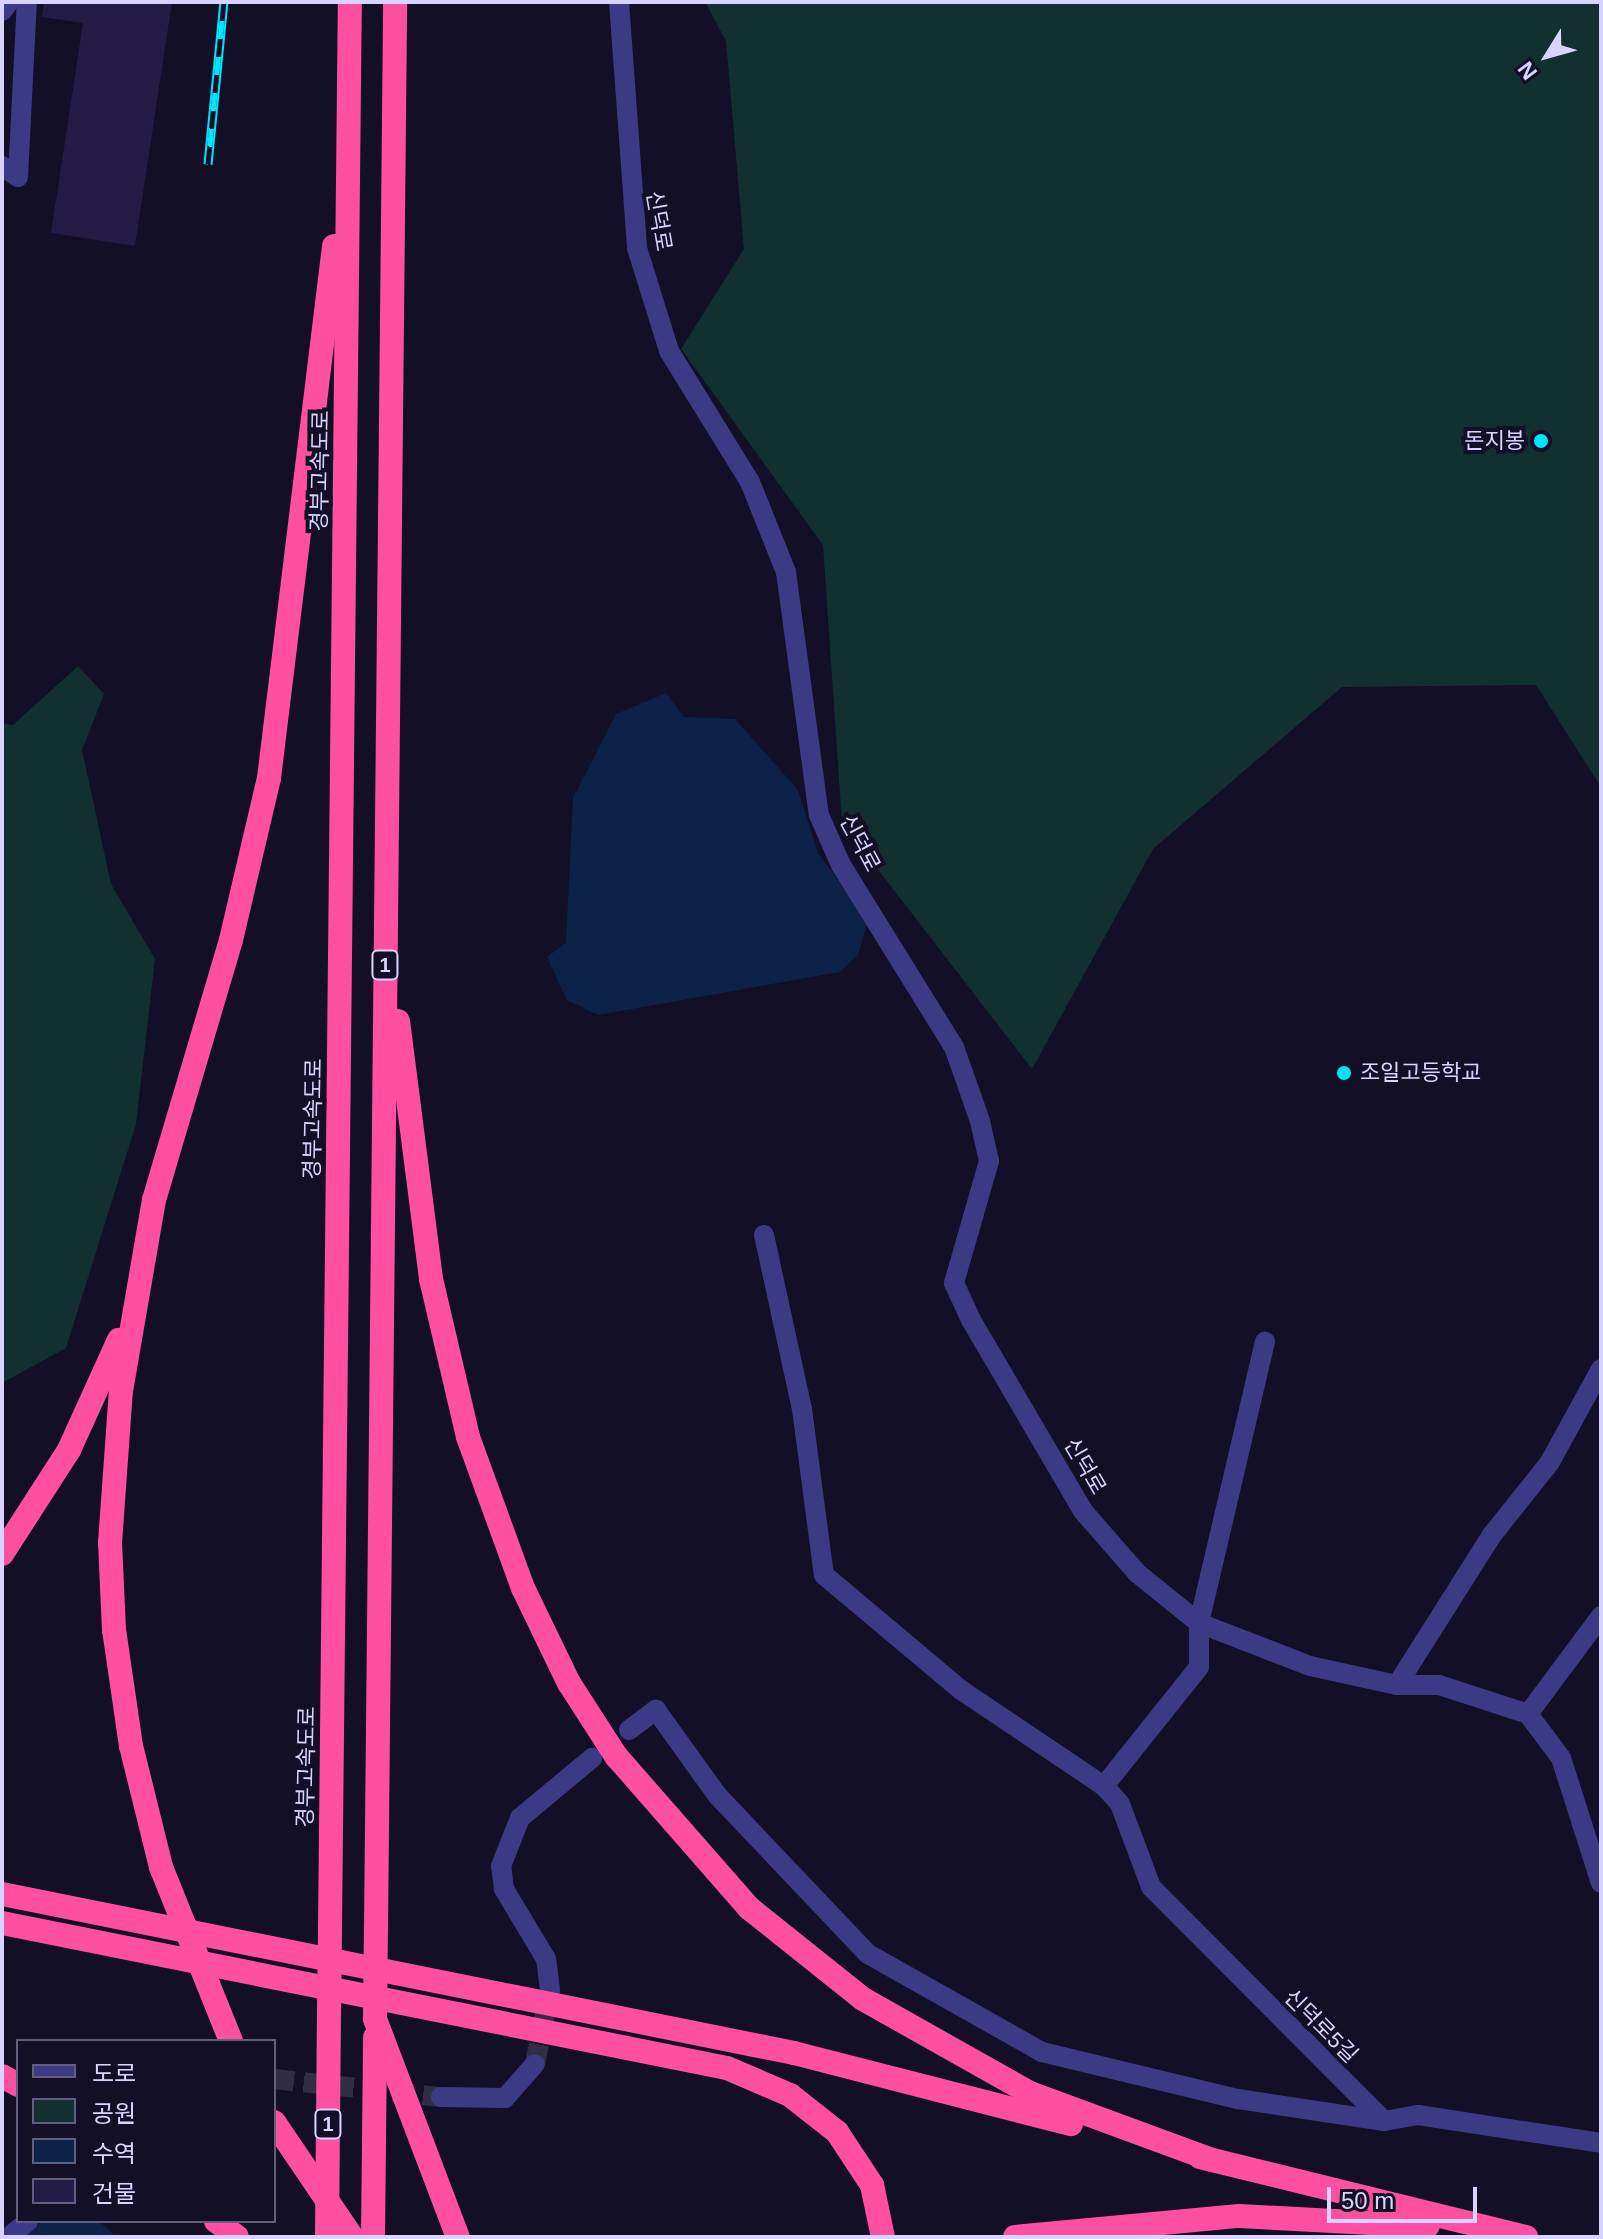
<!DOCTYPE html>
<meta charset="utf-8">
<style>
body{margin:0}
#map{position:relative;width:1603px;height:2239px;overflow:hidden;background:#130f26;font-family:Arial,"Noto Sans KR",sans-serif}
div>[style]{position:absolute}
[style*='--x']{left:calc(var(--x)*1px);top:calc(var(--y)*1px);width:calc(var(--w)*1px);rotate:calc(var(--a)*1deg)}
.green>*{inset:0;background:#12302f}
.water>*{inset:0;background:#0c2248}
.building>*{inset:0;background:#241b47}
.minor-tunnel>*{height:20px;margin-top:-10px;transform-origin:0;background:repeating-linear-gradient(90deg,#312d47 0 20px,transparent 0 30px)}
.minor>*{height:20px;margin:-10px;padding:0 10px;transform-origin:10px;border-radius:10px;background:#3d3a85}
.highway>*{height:24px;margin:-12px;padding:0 12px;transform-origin:12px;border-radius:12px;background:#ff4fa3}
.rail>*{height:9px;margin-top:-4.5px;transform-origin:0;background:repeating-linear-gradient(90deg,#130f26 0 18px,#00e5ff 0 36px);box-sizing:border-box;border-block:2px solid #00e5ff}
.highway-bridge>*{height:24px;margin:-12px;padding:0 12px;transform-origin:12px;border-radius:12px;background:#ff4fa3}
.dots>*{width:22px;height:22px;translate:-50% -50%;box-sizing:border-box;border:4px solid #130f26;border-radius:50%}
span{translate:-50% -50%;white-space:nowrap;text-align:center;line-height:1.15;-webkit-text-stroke:8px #130f26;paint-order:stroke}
.shield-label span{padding:2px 6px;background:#130f26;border:2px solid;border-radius:6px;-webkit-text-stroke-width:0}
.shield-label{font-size:20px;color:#d9d4ff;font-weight:700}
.street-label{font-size:22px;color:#d9d4ff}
.poi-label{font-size:22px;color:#d9d4ff}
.right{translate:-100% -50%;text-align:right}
.left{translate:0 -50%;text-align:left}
.frame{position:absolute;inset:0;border:4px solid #d9d4ff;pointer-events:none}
.legend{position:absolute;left:16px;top:2039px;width:260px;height:184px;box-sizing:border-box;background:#130f26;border:2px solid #625e7d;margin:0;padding:10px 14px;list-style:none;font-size:24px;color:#d9d4ff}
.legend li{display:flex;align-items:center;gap:16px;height:40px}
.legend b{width:40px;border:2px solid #625e7d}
.north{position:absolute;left:1507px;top:16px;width:80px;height:80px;-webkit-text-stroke:6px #130f26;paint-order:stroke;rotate:233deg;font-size:22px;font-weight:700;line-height:32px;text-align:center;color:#d9d4ff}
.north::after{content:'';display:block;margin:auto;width:28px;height:36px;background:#d9d4ff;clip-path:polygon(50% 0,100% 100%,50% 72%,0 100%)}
.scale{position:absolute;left:1327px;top:2187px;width:150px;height:36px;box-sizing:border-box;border:4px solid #d9d4ff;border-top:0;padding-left:10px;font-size:24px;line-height:28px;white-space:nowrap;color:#d9d4ff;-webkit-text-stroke:6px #130f26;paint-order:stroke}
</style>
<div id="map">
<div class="green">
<i style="clip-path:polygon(705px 2px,1601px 2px,1601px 787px,1536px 685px,1342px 687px,1153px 849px,1032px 1069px,842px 823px,823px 545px,681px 349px,744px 249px,726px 41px)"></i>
<i style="clip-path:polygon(78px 666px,104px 694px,82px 750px,111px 884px,155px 959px,136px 1124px,66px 1348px,2px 1383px,2px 723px,13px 725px)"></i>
</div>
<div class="water">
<i style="clip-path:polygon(666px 693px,684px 717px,735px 719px,798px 790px,818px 853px,868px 921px,858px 955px,840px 972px,598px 1015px,567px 1000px,547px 957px,566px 943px,573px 798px,616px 714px)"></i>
<i style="clip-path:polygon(42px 2221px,99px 2221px,116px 2237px,23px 2237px)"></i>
</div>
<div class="building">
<i style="clip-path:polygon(44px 2px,172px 2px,135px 246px,51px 233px,83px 23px,42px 17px)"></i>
</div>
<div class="minor-tunnel">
<i style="--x:535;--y:2064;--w:76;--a:-78.5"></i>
<i style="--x:274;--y:2079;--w:168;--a:6.2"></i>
</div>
<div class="minor">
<i style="--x:619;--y:2;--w:247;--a:85.8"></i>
<i style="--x:637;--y:248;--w:108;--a:72.7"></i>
<i style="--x:669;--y:351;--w:154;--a:58.3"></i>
<i style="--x:750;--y:482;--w:97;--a:68.2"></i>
<i style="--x:786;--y:572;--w:245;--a:82.3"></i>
<i style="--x:819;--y:815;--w:55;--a:66.3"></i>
<i style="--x:841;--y:865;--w:214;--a:58.2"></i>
<i style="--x:954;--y:1047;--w:78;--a:70.6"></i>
<i style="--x:980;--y:1121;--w:41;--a:77.3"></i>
<i style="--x:989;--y:1161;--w:127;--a:106"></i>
<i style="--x:954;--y:1283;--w:41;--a:65.3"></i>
<i style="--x:971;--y:1320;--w:221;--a:59.6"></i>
<i style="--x:1083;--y:1511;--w:82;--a:48.9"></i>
<i style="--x:1137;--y:1573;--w:80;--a:38.9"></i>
<i style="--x:1199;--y:1623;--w:119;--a:21.2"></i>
<i style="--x:1310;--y:1666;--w:89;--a:12.3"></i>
<i style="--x:1397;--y:1685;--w:42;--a:0"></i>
<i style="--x:1439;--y:1685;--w:94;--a:18"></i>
<i style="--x:1528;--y:1714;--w:55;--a:53.1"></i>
<i style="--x:1561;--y:1758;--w:131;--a:72.3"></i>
<i style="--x:2;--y:11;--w:11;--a:-52"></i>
<i style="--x:2;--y:166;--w:19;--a:35"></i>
<i style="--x:18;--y:177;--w:175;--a:-87.1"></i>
<i style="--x:764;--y:1235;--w:178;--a:77.7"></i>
<i style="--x:802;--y:1409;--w:167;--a:82.5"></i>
<i style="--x:824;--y:1575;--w:179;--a:40"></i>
<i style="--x:961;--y:1690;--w:172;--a:33.9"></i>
<i style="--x:1104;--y:1786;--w:24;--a:48"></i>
<i style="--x:1120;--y:1804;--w:89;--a:69.5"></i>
<i style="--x:1151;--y:1887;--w:330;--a:45.1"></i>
<i style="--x:1384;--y:2121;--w:35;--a:-10"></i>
<i style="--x:1418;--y:2115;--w:185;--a:8.7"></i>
<i style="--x:1397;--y:1685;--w:178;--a:-57.7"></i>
<i style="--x:1492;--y:1535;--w:93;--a:-51.5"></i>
<i style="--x:1550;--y:1462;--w:106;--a:-61.3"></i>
<i style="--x:1528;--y:1714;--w:122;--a:-53.3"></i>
<i style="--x:629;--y:1730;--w:34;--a:-37"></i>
<i style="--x:656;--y:1710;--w:105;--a:54.3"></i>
<i style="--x:717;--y:1795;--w:219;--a:46.5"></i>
<i style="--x:868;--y:1954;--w:200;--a:29.4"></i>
<i style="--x:1042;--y:2052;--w:202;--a:13.5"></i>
<i style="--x:1238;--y:2099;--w:148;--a:8.6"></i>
<i style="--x:1104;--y:1786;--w:152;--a:-51.4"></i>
<i style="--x:1199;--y:1667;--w:44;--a:-90"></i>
<i style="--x:1199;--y:1623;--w:289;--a:-76.8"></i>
<i style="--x:550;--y:1990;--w:31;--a:-97"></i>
<i style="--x:546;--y:1959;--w:82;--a:-121"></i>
<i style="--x:504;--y:1889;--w:23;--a:-97"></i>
<i style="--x:501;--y:1866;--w:52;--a:-68.4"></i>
<i style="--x:520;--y:1818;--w:94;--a:-39.8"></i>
<i style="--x:441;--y:2097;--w:64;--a:0.9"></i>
<i style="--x:505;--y:2098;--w:45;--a:-48.6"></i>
<i style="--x:9;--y:2237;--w:25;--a:-40"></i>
</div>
<div class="highway">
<i style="--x:398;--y:1021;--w:260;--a:82.7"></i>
<i style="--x:431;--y:1279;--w:162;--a:76.8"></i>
<i style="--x:468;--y:1437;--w:161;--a:70"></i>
<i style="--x:523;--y:1588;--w:106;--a:64.2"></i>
<i style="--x:569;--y:1683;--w:87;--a:57.2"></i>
<i style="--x:616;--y:1756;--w:202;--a:48.8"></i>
<i style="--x:749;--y:1908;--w:146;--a:38.6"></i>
<i style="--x:863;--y:1999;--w:192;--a:29.4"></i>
<i style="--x:1030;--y:2093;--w:194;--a:20.2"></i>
<i style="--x:2;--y:1554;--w:124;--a:-57.2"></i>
<i style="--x:69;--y:1450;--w:121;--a:-65.6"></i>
<i style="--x:161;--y:1867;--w:125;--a:-103.9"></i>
<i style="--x:131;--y:1746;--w:117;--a:-98.3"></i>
<i style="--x:114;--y:1630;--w:87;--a:-92.6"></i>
<i style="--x:110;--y:1543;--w:152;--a:-85.9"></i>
<i style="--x:121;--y:1391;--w:194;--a:-80.2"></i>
<i style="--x:154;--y:1200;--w:271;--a:-73.5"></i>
<i style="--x:231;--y:940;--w:166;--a:-76.8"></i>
<i style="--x:269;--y:778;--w:536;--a:-83.03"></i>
<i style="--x:2;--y:1894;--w:808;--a:11.35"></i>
<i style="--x:794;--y:2053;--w:286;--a:14.4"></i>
<i style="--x:2;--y:1923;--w:739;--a:11.31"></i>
<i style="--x:727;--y:2068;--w:69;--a:23.2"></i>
<i style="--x:790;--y:2095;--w:60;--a:38.2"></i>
<i style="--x:837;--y:2132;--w:64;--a:56.6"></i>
<i style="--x:872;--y:2185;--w:53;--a:78.1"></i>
<i style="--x:330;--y:1928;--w:1926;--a:-89.41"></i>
<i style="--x:376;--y:1928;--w:1926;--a:-89.43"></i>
<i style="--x:375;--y:2019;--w:233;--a:69.2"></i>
<i style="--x:2;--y:2076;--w:18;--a:29"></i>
<i style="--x:1200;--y:2157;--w:336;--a:13.8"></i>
<i style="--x:216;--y:2221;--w:26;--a:37"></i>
<i style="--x:327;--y:2237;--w:226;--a:-89.5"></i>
<i style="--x:373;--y:2237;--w:200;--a:-89.4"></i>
<i style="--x:1015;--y:2237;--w:225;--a:-5.4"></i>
<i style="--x:1239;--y:2216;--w:189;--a:3"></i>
</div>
<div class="rail">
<i style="--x:208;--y:164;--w:163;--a:-84.4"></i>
</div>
<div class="highway-bridge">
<i style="--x:161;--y:1867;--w:188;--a:68.1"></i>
<i style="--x:329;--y:2011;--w:83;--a:-89.3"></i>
<i style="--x:375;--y:2019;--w:91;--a:-89.4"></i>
<i style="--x:274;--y:2122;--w:139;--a:55.9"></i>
</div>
<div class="dots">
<i style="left:1541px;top:441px;background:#00e5ff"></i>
<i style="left:1344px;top:1073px;background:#00e5ff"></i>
</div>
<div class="shield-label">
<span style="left:385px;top:965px">1</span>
<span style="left:328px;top:2124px">1</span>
</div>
<div class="street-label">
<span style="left:659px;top:221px;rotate:80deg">신덕로</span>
<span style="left:320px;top:471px;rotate:-89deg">경부고속도로</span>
<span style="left:860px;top:843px;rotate:62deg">신덕로</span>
<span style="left:313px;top:1119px;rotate:-89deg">경부고속도로</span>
<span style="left:1085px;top:1466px;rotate:60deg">신덕로</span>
<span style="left:306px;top:1767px;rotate:-89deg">경부고속도로</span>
<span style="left:1321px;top:2026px;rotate:45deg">신덕로5길</span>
</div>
<div class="poi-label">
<span class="right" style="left:1525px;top:441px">돈지봉</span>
<span class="left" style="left:1360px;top:1073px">조일고등학교</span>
</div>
<div class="frame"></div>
<ul class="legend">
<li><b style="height:10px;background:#3d3a85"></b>도로</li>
<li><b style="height:22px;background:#12302f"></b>공원</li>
<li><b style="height:22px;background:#0c2248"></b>수역</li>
<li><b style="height:22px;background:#241b47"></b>건물</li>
</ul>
<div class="north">N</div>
<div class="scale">50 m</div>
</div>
